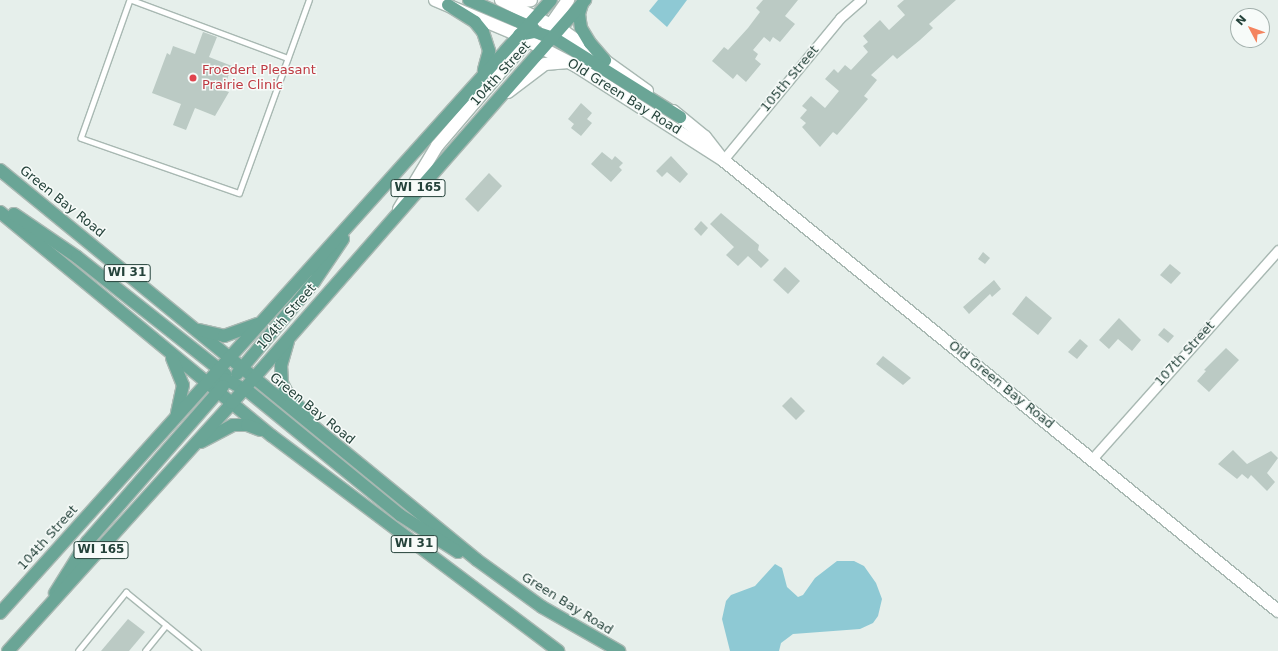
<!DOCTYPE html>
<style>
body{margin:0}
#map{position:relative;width:1278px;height:651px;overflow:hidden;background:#e6efeb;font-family:"DejaVu Sans",sans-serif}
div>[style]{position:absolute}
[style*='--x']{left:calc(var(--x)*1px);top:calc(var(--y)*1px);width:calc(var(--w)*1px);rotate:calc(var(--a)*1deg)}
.water>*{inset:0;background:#8ec9d4}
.building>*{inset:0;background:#bbcac4}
.roads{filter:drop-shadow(1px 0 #a8b8b2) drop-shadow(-1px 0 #a8b8b2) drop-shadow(0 1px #a8b8b2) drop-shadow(0 -1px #a8b8b2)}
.lane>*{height:4.5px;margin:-2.25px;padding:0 2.25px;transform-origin:2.25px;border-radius:2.25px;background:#fff}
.street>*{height:9px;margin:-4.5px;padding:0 4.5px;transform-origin:4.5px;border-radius:4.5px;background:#fff}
.secondary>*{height:12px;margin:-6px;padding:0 6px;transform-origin:6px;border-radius:6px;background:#fff}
.primary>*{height:12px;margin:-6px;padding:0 6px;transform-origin:6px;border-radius:6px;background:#6aa596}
.dots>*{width:11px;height:11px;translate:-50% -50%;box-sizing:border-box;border:2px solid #f7fbf9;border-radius:50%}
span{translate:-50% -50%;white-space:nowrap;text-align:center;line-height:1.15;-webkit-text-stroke:3px #f7fbf9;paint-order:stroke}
.shield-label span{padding:1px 3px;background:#f7fbf9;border:1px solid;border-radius:3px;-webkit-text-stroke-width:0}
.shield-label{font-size:12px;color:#24423a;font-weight:700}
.health-label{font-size:13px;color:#be3a42}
.left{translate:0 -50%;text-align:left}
.street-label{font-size:13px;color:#24423a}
.north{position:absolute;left:1230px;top:8px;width:40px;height:40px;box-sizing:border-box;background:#f7fbf9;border:1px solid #a3b1ad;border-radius:50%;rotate:311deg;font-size:11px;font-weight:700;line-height:16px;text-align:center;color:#24423a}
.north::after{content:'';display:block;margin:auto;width:14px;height:18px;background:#f4845f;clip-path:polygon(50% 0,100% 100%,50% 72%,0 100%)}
</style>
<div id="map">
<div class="water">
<i style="clip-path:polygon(658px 0,687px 0,667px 27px,649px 11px)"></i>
<i style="clip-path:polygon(837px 561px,854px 561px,864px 566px,876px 583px,882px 599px,878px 616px,873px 623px,860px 629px,793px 634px,781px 643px,779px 651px,730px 651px,722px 619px,726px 601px,731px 595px,755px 586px,775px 564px,782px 568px,787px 587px,798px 597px,803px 595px,815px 578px)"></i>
</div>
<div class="building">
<i style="clip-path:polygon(763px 0,798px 0,785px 16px,795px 24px,780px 42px,773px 37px,770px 42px,764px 37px,753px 50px,758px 54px,755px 59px,761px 64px,746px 82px,737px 74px,733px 79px,712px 61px,724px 47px,728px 50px,748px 28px,760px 12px,756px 8px)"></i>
<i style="clip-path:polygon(904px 0,956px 0,929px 24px,933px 28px,920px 40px,897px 59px,893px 55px,871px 75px,877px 80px,864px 96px,868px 99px,837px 135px,833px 132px,820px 147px,802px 127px,806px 123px,800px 118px,807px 110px,802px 106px,811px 96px,825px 108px,839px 91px,825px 79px,834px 69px,838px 73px,845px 65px,851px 70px,868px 52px,863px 46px,868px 42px,863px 36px,880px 20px,889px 30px,905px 15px,897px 6px)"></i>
<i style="clip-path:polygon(203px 32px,217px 37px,209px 57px,232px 66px,223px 90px,229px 92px,215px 116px,195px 108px,186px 130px,173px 125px,181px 104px,152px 93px,167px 53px,170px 55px,173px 46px,195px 54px)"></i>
<i style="clip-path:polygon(581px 103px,592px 113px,587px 119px,592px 123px,581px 136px,571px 128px,574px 124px,568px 119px)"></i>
<i style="clip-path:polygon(602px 152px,612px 160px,615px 156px,623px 163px,619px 167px,622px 170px,611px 182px,591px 164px)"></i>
<i style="clip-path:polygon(671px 156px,688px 174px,680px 183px,667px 172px,662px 177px,656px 171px)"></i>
<i style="clip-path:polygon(489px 173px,502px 186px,478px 212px,465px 199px)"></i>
<i style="clip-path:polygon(721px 213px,759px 245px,758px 250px,769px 260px,761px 268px,748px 256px,738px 266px,726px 255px,734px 247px,710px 224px)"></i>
<i style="clip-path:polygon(701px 221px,708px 228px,701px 236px,694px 229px)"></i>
<i style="clip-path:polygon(983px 252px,990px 258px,985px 264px,978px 259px)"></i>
<i style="clip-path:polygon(1170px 264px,1181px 273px,1171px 284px,1160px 275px)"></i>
<i style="clip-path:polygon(785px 267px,800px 281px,788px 294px,773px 280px)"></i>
<i style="clip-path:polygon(994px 280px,1001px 289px,992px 297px,990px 294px,969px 314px,963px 307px)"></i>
<i style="clip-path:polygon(1026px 296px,1052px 318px,1038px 335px,1012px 314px)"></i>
<i style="clip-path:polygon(1119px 318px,1141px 340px,1132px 351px,1118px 339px,1109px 349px,1099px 340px)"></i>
<i style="clip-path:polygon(1164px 328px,1174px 336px,1168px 343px,1158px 335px)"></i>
<i style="clip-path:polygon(1080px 339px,1088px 346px,1077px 359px,1068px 352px)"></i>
<i style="clip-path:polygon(1226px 348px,1239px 360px,1209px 392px,1197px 381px,1206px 371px,1204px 370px)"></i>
<i style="clip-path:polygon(883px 356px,911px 378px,903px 385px,876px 364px)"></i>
<i style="clip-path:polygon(791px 397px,805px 411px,796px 420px,782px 406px)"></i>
<i style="clip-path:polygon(1233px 450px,1247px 464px,1271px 451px,1278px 458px,1267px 473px,1275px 482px,1267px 491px,1251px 475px,1248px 479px,1242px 474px,1237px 479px,1218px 464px)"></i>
<i style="clip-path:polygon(128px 619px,145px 632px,129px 651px,101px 651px)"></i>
</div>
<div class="roads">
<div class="lane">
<i style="--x:130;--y:0;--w:146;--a:109.5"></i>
<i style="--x:81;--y:138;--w:167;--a:19.2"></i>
<i style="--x:239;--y:193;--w:205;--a:-70.1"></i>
<i style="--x:132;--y:0;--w:166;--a:20.4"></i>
<i style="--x:78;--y:651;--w:76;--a:-50.9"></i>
<i style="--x:126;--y:592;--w:93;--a:39.3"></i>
<i style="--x:145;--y:651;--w:33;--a:-51"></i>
</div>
<div class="street">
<i style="--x:723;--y:160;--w:184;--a:-50.5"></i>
<i style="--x:840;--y:18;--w:28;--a:-41"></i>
<i style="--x:1092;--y:459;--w:280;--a:-48.3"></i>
</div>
<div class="secondary">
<i style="--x:435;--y:0;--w:85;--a:22.9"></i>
<i style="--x:513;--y:33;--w:71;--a:27.6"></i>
<i style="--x:576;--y:66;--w:174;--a:32.6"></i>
<i style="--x:723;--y:160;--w:715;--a:39.1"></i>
<i style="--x:501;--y:0;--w:72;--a:26.6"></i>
<i style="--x:565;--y:32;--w:101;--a:35.7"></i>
<i style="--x:510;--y:2;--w:21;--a:-5"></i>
<i style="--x:547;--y:30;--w:37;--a:-55"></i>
<i style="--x:508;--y:92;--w:46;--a:-37.1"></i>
<i style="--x:545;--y:64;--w:21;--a:-5"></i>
<i style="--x:673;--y:111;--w:41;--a:39.1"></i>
<i style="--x:705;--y:137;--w:24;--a:52"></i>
<i style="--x:399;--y:209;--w:74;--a:-58.9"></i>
<i style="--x:437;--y:146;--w:148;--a:-49.4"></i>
</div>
<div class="primary">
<i style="--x:469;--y:0;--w:70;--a:23.6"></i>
<i style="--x:582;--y:4;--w:10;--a:107"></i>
<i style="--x:579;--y:14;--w:14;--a:82"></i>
<i style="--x:581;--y:28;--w:17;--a:59"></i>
<i style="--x:590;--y:43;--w:23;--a:49"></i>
<i style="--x:448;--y:5;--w:32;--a:32"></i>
<i style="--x:475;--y:22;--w:13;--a:51"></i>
<i style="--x:483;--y:32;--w:20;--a:72"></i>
<i style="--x:489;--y:51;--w:20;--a:105"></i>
<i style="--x:519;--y:35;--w:16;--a:-11"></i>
<i style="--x:535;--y:32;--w:20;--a:18"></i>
<i style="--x:554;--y:38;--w:149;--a:32.1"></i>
<i style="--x:0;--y:170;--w:616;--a:39.27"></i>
<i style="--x:477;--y:560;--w:80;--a:35.9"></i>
<i style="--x:542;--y:607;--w:89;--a:29.7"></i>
<i style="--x:0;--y:212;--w:352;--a:39.5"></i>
<i style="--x:272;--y:436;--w:358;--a:36.9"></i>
<i style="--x:14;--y:214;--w:76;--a:34.3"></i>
<i style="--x:77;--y:257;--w:189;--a:38.3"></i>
<i style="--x:199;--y:330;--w:26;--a:13"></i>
<i style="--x:224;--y:336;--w:35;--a:-20"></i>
<i style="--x:288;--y:341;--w:25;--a:106"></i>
<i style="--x:281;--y:365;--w:18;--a:87"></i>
<i style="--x:282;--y:383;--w:13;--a:63"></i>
<i style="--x:288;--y:395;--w:29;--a:46"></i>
<i style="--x:172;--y:358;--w:29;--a:68"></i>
<i style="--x:183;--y:385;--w:30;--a:102"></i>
<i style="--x:237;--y:374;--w:120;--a:-50.1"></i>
<i style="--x:314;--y:282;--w:52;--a:-56"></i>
<i style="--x:209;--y:383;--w:16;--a:-14"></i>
<i style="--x:225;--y:379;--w:26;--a:28"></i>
<i style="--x:248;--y:391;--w:196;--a:39.2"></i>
<i style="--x:400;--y:515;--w:69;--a:32.5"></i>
<i style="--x:201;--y:442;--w:36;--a:-28"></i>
<i style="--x:233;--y:425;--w:14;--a:0"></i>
<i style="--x:247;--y:425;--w:14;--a:21"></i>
<i style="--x:55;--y:593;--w:60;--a:-57.9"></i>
<i style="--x:87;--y:542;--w:207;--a:-48.9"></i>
<i style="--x:0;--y:613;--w:824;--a:-48.05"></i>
<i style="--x:8;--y:651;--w:334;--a:-47.9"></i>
<i style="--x:232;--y:403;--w:536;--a:-48.78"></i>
</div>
</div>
<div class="dots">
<i style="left:193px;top:78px;background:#e0444e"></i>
</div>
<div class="shield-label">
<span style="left:418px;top:188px">WI 165</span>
<span style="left:127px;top:273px">WI 31</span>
<span style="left:414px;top:544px">WI 31</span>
<span style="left:101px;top:550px">WI 165</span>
</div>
<div class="health-label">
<span class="left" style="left:202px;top:78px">Froedert Pleasant<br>Prairie Clinic</span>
</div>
<div class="street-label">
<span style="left:501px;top:74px;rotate:-48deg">104th Street</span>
<span style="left:790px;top:79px;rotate:-50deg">105th Street</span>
<span style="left:624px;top:97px;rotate:32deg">Old Green Bay Road</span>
<span style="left:62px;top:202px;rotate:39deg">Green Bay Road</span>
<span style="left:287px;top:317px;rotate:-49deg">104th Street</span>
<span style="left:1185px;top:354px;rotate:-48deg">107th Street</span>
<span style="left:1001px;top:385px;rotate:39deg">Old Green Bay Road</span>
<span style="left:312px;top:409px;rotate:39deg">Green Bay Road</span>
<span style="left:48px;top:538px;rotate:-48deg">104th Street</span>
<span style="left:567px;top:604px;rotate:32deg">Green Bay Road</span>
</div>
<div class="north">N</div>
</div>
